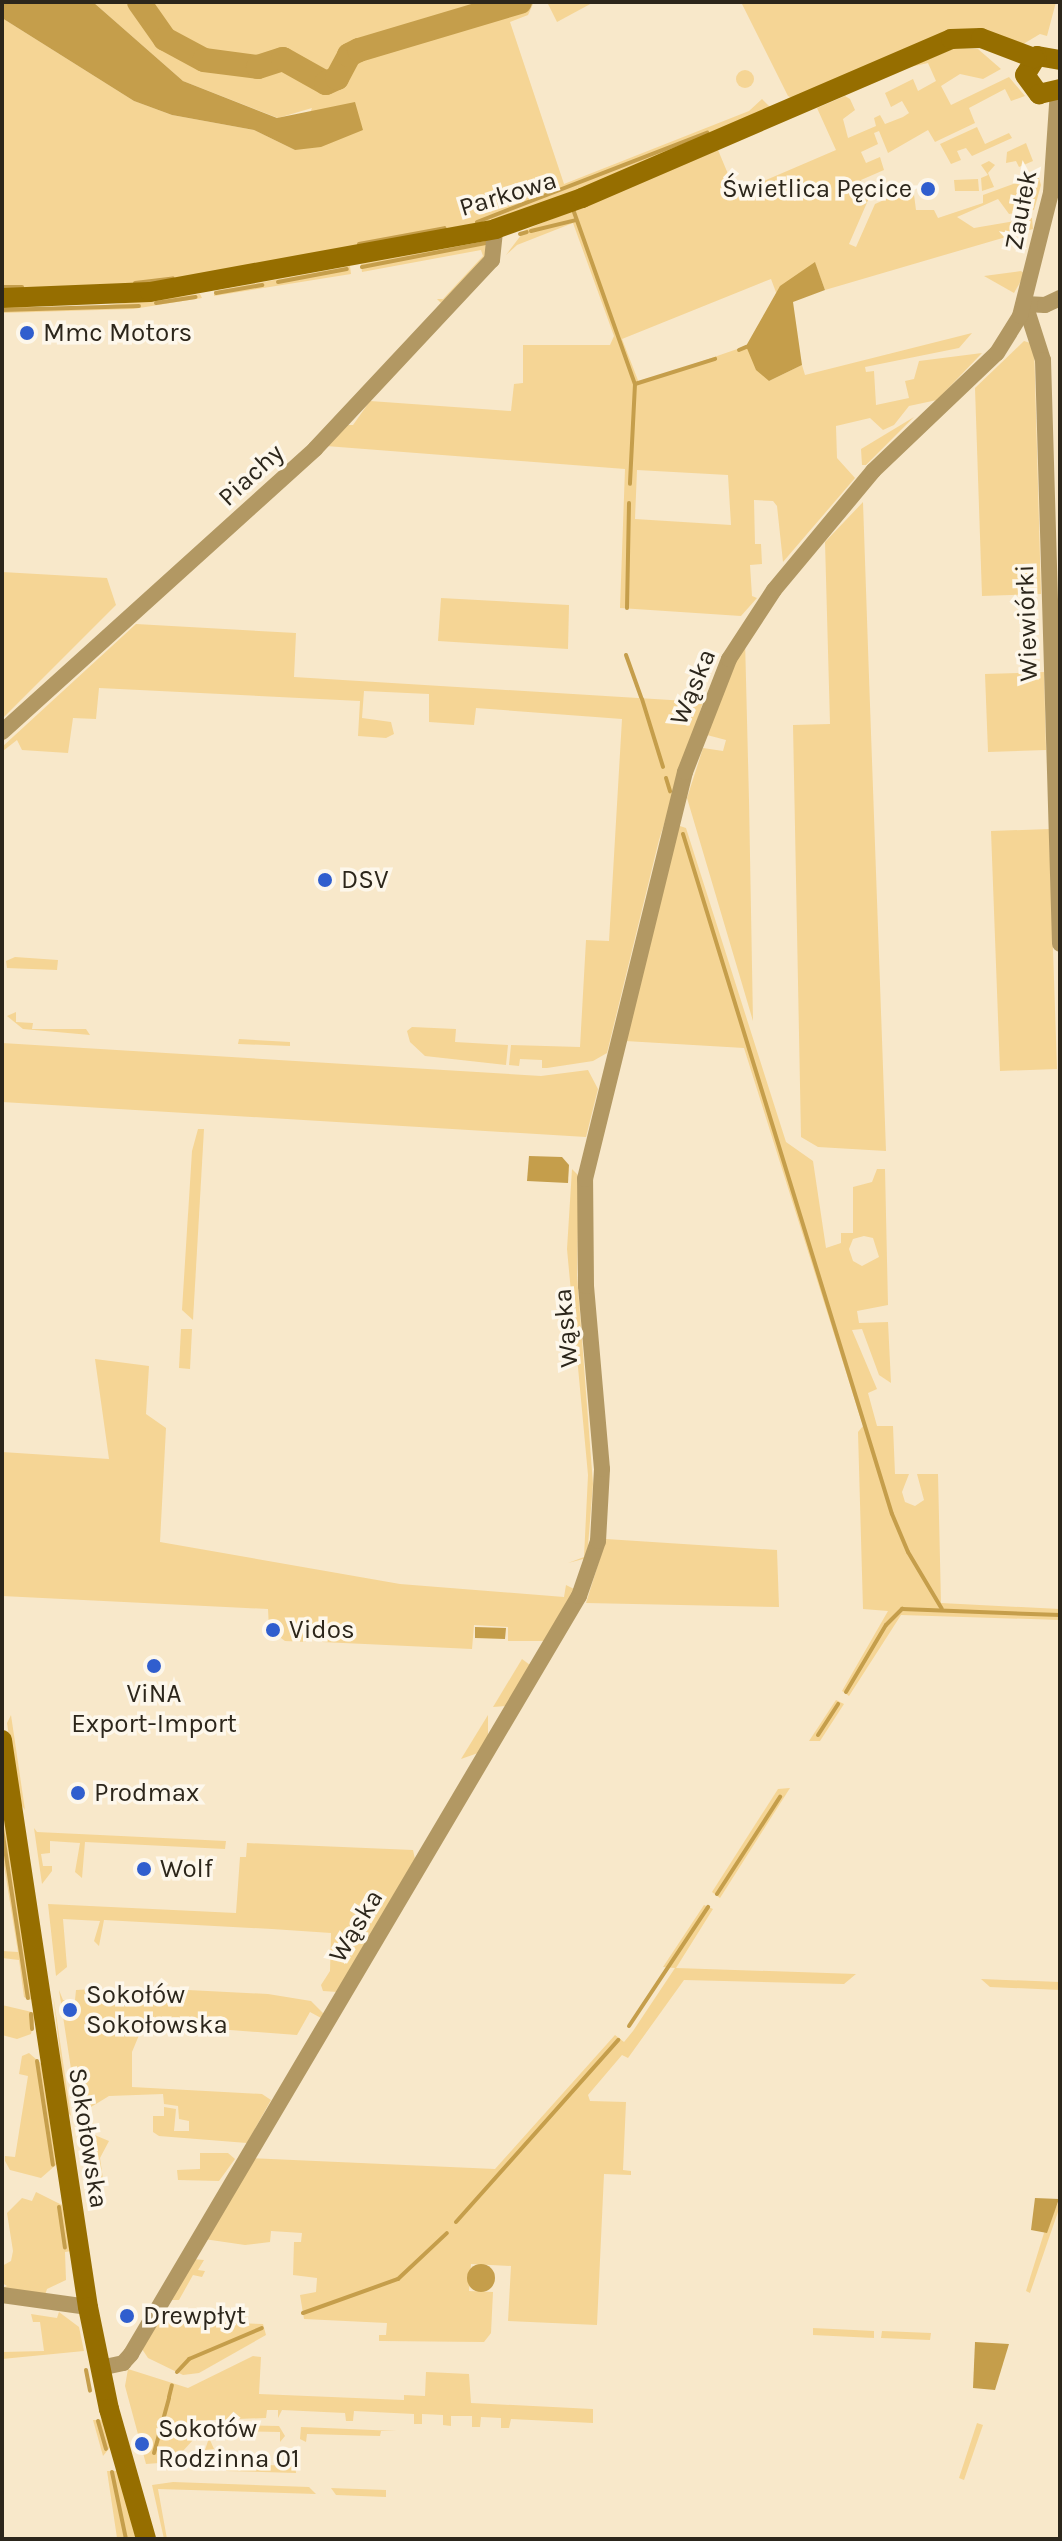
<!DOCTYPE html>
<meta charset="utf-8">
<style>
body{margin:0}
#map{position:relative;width:1062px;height:2541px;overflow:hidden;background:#f8e8ca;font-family:Karla,sans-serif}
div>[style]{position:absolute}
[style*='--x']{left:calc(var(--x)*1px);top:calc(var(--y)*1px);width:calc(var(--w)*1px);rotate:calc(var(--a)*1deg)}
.green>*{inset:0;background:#f5d595}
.round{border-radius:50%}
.water>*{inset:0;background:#c59e4b}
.stream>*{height:4px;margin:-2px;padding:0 2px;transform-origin:2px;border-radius:2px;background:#c59e4b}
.river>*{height:24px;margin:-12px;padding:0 12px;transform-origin:12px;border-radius:12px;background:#c59e4b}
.street>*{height:16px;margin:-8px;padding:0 8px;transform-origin:8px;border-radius:8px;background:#b29863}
.secondary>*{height:20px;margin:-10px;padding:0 10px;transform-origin:10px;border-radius:10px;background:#966e00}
.dots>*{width:22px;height:22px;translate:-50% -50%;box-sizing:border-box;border:4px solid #fdf7eb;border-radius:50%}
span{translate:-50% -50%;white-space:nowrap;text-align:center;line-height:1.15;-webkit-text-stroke:7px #fdf7eb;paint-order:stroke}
.poi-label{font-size:26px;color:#2c261b}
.right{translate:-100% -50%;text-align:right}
.left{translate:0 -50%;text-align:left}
.street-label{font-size:26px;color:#2c261b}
.frame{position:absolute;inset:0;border:4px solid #2c261b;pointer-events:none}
</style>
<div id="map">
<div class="green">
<i style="clip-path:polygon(93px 2px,534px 2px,528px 15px,510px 22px,564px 184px,749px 111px,762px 99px,772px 109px,518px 215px,143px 287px,2px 291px,2px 18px,134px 101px,172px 115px,254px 130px,295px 150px,312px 108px,278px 118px,183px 81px)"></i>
<i style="clip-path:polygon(547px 2px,594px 2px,557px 22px)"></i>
<i style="clip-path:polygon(741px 2px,1056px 2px,1047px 36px,1040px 34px,1020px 46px,986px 33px,794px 99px,788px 96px)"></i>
<i style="clip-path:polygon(evenodd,955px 48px,978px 49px,1001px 69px,983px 79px,960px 74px,941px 86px,951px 105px,1009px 77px,1025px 96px,1011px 101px,1005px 89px,969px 108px,975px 123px,935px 142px,928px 130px,888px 153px,879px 131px,874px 133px,878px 144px,861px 152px,866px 163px,880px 157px,884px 170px,861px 180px,869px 198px,849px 244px,856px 247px,875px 204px,913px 187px,916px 210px,934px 210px,938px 218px,983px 203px,983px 195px,1038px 175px,1041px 185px,1034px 210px,1009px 214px,998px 199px,957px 217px,974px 228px,1032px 218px,1033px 229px,825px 290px,815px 263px,777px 295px,771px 279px,622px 339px,639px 383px,746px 346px,769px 381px,802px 365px,805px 375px,972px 333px,959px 348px,865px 367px,866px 372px,874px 371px,876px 405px,909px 398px,905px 381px,914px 379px,919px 361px,982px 353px,937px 400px,909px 406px,894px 425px,883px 430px,870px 418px,836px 426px,837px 458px,855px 478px,783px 562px,777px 506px,773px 501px,754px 500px,755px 544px,761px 544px,762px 564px,750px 565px,752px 596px,757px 598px,741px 616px,620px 608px,625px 469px,326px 446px,345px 425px,353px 425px,370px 401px,511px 411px,514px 384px,523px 383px,523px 345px,610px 345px,614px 336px,573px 223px,517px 245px,506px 255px,525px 230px,718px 150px,736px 193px,836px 150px,817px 108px,845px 96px,850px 99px,855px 110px,843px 119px,848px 138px,876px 126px,874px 118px,880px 115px,885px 124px,903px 117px,909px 113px,902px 101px,891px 107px,885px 93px,913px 79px,918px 91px,936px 81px,928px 63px,910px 67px,955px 48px,637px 470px,728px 475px,731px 525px,635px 519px,637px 470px)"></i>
<i class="round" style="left:736px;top:70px;width:18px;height:18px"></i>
<i style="clip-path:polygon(977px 127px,985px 144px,1009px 133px,1012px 138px,972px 156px,966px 148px,957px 151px,961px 160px,951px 164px,940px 144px)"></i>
<i style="clip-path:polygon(1026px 143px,1033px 161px,1019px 167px,1016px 161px,1006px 163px,1007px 152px)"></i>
<i style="clip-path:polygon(989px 161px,995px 165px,988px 173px,994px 187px,982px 191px,981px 178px,988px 175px,981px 165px)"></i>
<i style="clip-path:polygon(978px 179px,979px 191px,955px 191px,954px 180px)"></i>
<i style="clip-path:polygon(485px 241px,488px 255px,441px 303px,437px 299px,443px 299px,483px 256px,481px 250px,362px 272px,361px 264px)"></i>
<i style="clip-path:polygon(350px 266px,351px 274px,214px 296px,214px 291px)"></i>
<i style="clip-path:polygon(1021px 271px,1025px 274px,1014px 293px,984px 276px)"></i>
<i style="clip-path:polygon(200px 294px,202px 298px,133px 309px,2px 313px,2px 307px,91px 307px)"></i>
<i style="clip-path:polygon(1024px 341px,1034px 344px,1041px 594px,982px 596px,975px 388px)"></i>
<i style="clip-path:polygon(914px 417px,866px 465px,862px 465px,861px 449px)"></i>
<i style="clip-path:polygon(863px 502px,869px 677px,886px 1151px,818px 1147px,801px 1137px,793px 725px,830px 724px,825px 542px)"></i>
<i style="clip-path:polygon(2px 572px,107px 578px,116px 605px,2px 719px)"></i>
<i style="clip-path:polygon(441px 598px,569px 605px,568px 649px,438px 641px)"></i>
<i style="clip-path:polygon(136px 624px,296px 633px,294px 677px,703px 702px,659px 840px,607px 1053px,593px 1061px,547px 1068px,542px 1068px,542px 1060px,520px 1059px,519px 1066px,509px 1065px,511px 1045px,580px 1047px,586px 940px,609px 941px,622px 719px,476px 708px,474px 725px,429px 722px,429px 694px,364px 691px,362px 718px,391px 722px,394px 734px,386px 738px,358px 736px,360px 701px,99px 688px,96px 719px,73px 718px,68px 753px,22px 750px,17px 740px,3px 751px,2px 765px,2px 747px)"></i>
<i style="clip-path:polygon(745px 639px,749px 800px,753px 1021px,687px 798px,703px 748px,723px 751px,726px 740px,707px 735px)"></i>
<i style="clip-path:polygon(1044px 672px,1046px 750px,988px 752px,985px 674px)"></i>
<i style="clip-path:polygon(evenodd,677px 825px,686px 828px,786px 1142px,813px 1161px,826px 1248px,841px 1243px,841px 1233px,853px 1233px,853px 1187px,872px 1182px,877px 1169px,885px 1169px,888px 1305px,857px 1311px,859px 1323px,888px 1322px,891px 1383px,879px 1375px,862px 1329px,852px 1330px,877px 1389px,868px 1393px,877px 1426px,893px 1426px,895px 1474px,909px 1474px,902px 1492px,905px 1502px,915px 1506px,924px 1500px,917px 1474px,938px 1474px,941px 1603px,1060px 1609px,1060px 1620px,901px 1615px,849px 1696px,842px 1691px,888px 1611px,863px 1609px,858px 1432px,863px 1426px,744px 1048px,625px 1041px,677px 825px,864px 1236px,873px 1238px,879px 1257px,862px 1266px,853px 1261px,849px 1249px,853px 1239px,864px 1236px)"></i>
<i style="clip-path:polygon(1049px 829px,1057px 1069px,1000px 1071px,991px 831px)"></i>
<i style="clip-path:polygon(15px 957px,58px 960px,57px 970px,7px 968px,6px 961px)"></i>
<i style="clip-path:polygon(16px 1012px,16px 1022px,33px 1023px,32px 1029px,86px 1029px,90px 1035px,23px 1029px,7px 1016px)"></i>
<i style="clip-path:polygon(412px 1027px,456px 1029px,455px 1042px,508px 1045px,506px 1065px,425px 1056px,410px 1042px,407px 1031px)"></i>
<i style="clip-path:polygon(239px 1039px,290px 1042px,290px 1046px,238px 1044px)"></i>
<i style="clip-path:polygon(2px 1043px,541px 1076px,588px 1070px,598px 1089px,586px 1137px,2px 1102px)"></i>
<i style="clip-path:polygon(198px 1129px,204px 1129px,193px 1320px,182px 1310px,192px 1151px)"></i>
<i style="clip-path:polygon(572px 1169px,579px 1176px,577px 1275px,593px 1484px,587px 1558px,568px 1563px,584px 1557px,588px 1475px,567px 1249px)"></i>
<i style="clip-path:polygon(181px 1329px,192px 1329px,190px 1369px,179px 1368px)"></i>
<i style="clip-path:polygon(95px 1359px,149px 1366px,146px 1414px,166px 1428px,160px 1542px,400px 1584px,564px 1597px,566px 1585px,574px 1589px,548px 1641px,508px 1641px,508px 1627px,474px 1625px,472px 1649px,322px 1642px,322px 1633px,307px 1632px,306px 1642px,285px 1641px,269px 1629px,268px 1609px,2px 1596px,2px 1452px,109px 1459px)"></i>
<i style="clip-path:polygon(606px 1539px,777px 1550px,779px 1607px,586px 1603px)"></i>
<i style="clip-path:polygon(522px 1659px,530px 1665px,506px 1706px,493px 1707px)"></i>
<i style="clip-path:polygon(836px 1700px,844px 1704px,820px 1741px,809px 1741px)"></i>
<i style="clip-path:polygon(11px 1715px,25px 1810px,18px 1800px,7px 1723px)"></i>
<i style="clip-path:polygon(488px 1715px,488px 1736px,478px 1753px,461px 1759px)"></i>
<i style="clip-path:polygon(790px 1788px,720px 1898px,712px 1892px,778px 1789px)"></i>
<i style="clip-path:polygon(2px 1791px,34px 1997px,30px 2000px,24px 1997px,19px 1960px,2px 1958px,2px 1951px,18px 1952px,2px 1853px)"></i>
<i style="clip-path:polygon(34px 1828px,37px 1832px,226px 1841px,225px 1849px,85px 1842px,82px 1878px,75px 1872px,80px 1843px,50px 1841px,50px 1853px,41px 1854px,43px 1866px,52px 1866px,52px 1871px,42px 1884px)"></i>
<i style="clip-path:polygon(247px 1843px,413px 1850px,415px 1859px,337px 1992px,323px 1991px,321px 1985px,330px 1971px,331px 1933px,272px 1929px,104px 1920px,99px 1946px,94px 1941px,100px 1921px,63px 1919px,67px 1967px,56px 1976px,48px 1904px,236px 1913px,240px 1857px,246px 1857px)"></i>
<i style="clip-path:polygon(704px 1905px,713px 1909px,676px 1968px,856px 1974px,844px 1984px,684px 1980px,628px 2058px,622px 2055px,588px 2095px,590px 2101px,626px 2102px,623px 2170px,631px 2171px,631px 2175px,604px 2174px,597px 2325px,508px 2321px,511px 2266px,471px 2264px,469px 2291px,493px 2292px,491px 2333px,484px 2342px,379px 2341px,379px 2335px,386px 2335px,387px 2323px,304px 2319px,300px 2295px,316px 2292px,317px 2278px,293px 2275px,294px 2242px,301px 2242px,302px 2233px,271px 2231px,270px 2242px,245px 2245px,204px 2239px,251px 2158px,495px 2169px,615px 2035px,624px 2042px,633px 2031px,675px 1968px,663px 1967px)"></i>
<i style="clip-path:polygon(981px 1979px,1060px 1982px,1060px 1990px,990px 1987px)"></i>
<i style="clip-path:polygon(113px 1988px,113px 1995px,148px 1995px,149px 1988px,268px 1994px,311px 2001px,324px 2014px,321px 2018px,310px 2012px,297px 2035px,152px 2024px,142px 2028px,132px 2052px,132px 2087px,262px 2094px,271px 2100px,247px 2143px,159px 2136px,153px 2132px,153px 2116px,164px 2116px,164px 2107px,176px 2109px,174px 2131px,189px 2131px,189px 2121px,179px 2119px,178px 2106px,164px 2104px,163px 2094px,109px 2096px,78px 2115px,59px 1990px,63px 2000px,75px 2000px,76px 1990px)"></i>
<i style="clip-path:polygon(53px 1994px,71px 2116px,67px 2112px)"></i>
<i style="clip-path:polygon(2px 2005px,36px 2013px,31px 2034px,17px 2039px,2px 2035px)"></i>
<i style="clip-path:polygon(29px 2053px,44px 2066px,57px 2164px,41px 2178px,10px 2170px,5px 2161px,5px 2156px,15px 2157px,28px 2076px,19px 2074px,22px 2056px)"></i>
<i style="clip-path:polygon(80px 2129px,109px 2141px,100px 2158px,103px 2179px,88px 2181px)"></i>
<i style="clip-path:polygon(200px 2153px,228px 2153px,235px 2159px,219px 2181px,178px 2180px,177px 2170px,200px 2169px)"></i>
<i style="clip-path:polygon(36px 2192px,62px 2205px,72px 2251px,65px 2252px,66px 2280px,47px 2289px,45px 2295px,2px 2288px,7px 2286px,2px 2283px,2px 2266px,11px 2261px,13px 2251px,7px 2213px,22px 2198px,32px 2201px)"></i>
<i style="clip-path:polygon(1060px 2199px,1060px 2206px,1030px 2293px,1026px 2291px,1044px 2233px)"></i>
<i style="clip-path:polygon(193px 2259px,204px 2260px,198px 2270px,205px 2271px,202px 2277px,193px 2275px,179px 2300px,170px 2300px)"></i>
<i style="clip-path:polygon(59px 2312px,79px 2327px,84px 2351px,2px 2359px,2px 2352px,44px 2351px,40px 2322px,33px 2322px,31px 2314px,57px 2318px)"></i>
<i style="clip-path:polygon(159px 2320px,263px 2324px,266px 2335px,199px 2373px,183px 2375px,148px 2358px,142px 2349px)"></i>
<i style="clip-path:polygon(813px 2328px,874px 2331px,874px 2338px,813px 2335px)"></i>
<i style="clip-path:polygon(882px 2331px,931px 2333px,930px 2340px,881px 2338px)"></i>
<i style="clip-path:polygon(253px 2356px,261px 2357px,259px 2394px,404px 2400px,404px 2395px,425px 2396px,426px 2372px,469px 2374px,471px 2403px,593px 2409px,593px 2423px,511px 2419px,509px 2428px,501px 2428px,501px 2418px,481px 2417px,480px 2427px,472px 2427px,472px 2416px,451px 2416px,451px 2426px,443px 2425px,443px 2415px,422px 2414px,422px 2424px,414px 2424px,414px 2414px,354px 2411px,353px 2421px,346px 2421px,345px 2413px,282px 2410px,278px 2418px,278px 2410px,267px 2410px,266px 2418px,211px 2420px,173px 2462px,146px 2464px,125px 2386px,128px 2369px,188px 2388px)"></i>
<i style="clip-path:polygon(93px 2420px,105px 2420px,112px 2445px,103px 2456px)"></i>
<i style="clip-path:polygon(977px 2423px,983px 2425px,964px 2480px,959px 2478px)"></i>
<i style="clip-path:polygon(234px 2425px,279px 2426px,285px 2436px,280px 2442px,280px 2432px,234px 2431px,233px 2440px,227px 2432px,210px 2440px,214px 2449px,205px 2450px,210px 2435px)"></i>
<i style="clip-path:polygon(301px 2427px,397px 2431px,381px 2431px,380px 2436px,307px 2434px,306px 2442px,300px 2439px)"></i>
<i style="clip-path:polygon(294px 2453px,296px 2473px,226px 2471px,227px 2459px,234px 2455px,240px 2455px,240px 2464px,293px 2466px)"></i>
<i style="clip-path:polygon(107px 2471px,117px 2471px,136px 2539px,107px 2539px,117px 2538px)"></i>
<i style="clip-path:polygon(173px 2482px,309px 2487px,316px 2494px,158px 2489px,167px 2539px,164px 2539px,152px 2485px)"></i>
<i style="clip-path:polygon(331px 2488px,386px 2490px,386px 2497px,336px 2495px)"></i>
</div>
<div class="water">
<i style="clip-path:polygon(2px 2px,93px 2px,183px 81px,277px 118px,355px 102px,363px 130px,321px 147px,295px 150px,254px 130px,172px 115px,134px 101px,2px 18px)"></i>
<i style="clip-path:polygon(815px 262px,825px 290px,793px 302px,802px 365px,769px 381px,756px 370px,746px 346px,780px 286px)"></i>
<i style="clip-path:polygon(529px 1156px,562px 1157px,569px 1165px,568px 1183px,527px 1181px)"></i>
<i style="clip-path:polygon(475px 1627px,506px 1628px,505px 1639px,475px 1638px)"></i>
<i style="clip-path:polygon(1035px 2198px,1059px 2199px,1047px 2233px,1031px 2230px)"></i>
<i class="round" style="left:467px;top:2264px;width:28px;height:28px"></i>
<i style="clip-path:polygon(975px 2342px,1009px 2344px,995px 2390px,973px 2388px)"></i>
</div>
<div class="stream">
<i style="--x:574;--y:212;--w:182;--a:70.5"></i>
<i style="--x:635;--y:384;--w:100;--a:92.9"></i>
<i style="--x:477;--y:222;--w:247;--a:-21.2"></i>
<i style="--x:531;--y:231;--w:46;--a:-13.7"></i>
<i style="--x:520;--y:234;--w:7;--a:-16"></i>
<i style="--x:359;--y:244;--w:87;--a:-10.5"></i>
<i style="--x:362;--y:267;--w:126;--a:-11"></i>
<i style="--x:278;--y:282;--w:70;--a:-10.7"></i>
<i style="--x:135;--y:283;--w:38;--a:-7"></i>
<i style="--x:2;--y:287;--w:20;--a:0"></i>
<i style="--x:216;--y:293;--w:47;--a:-9.9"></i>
<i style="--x:156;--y:303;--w:40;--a:-8.5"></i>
<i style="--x:2;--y:310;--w:137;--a:-1.7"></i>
<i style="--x:739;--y:350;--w:8;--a:-23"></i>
<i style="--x:635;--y:384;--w:84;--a:-17.4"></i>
<i style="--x:627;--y:608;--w:105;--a:-88.9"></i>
<i style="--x:626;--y:655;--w:45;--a:70.3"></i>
<i style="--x:642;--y:699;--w:71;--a:72.8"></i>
<i style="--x:666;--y:778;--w:14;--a:73"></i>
<i style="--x:683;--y:834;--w:711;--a:72.92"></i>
<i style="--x:892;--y:1514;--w:41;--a:67.2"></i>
<i style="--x:908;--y:1552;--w:66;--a:59.2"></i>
<i style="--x:846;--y:1692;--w:78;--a:-59.2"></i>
<i style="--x:886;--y:1625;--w:23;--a:-45"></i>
<i style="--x:902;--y:1609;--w:158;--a:2.2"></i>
<i style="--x:818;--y:1735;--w:37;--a:-57"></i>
<i style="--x:2;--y:1829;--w:171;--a:81.3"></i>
<i style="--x:717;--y:1894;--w:116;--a:-57"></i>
<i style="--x:31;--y:2014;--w:15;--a:86"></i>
<i style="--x:629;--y:2026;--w:143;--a:-56.4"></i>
<i style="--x:37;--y:2061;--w:105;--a:81.3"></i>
<i style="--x:59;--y:2207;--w:41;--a:81.7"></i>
<i style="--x:456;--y:2222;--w:244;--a:-48.3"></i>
<i style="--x:303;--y:2313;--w:101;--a:-19.7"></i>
<i style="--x:398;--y:2279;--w:67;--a:-43.2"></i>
<i style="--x:86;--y:2370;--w:21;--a:79"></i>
<i style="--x:177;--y:2372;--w:18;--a:-47"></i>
<i style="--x:189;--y:2359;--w:79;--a:-23"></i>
<i style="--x:169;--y:2397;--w:12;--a:-76"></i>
<i style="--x:98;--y:2421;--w:29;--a:74"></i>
<i style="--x:154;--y:2453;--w:57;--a:-74.7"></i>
<i style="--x:112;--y:2472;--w:68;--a:78.2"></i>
</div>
<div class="river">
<i style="--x:139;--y:2;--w:45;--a:54.9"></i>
<i style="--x:165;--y:39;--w:44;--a:28.3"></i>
<i style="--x:204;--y:60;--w:54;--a:7.4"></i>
<i style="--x:258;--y:67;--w:26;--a:-18"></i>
<i style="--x:283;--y:59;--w:49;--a:29.2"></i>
<i style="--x:326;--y:83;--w:12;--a:-24"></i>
<i style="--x:337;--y:78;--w:26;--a:-62"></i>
<i style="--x:349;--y:55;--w:11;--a:-27"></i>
<i style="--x:359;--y:50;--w:168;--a:-16.6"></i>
</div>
<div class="street">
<i style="--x:1025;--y:304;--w:59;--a:72.2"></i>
<i style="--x:1043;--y:360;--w:584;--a:88.33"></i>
<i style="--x:1025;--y:304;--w:20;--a:3"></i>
<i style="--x:1045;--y:305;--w:17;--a:-25"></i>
<i style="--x:2;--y:732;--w:422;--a:-42.1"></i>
<i style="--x:315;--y:449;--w:259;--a:-46.9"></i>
<i style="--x:492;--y:260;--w:31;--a:-84"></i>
<i style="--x:2;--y:2295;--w:87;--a:7.9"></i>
<i style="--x:100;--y:2368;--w:24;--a:-12"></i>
<i style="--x:123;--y:2363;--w:12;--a:-48"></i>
<i style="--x:131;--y:2354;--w:880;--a:-59.42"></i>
<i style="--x:579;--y:1596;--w:58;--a:-70.9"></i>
<i style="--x:598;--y:1541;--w:72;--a:-86.8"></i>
<i style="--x:602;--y:1469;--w:184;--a:-95"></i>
<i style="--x:586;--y:1286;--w:107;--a:-90.5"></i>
<i style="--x:585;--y:1179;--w:419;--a:-76.2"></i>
<i style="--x:685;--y:772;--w:121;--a:-68.7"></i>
<i style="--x:729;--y:659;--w:82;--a:-56.9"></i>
<i style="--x:774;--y:590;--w:155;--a:-50.2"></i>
<i style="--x:873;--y:471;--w:171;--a:-43.6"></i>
<i style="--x:997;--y:353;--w:44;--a:-58.1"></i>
<i style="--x:1020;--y:316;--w:127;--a:-75.9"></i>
<i style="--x:1051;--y:193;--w:102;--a:-86.1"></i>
</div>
<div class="secondary">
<i style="--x:1060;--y:60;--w:23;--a:-170"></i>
<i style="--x:1037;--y:56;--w:22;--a:122"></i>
<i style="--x:1025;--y:75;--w:24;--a:54"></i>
<i style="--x:1039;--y:94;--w:22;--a:-13"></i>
<i style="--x:2;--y:298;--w:148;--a:-2.3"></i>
<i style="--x:150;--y:292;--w:351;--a:-10.3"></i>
<i style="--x:495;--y:229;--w:92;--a:-19.6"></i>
<i style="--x:582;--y:198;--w:402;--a:-23.3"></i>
<i style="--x:951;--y:39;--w:30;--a:-2"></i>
<i style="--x:981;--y:38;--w:57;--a:20.7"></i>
<i style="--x:2;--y:1740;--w:573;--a:81.38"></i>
<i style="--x:88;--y:2307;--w:104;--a:78.4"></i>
<i style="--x:109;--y:2409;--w:135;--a:74.1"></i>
</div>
<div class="dots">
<i style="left:928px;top:189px;background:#305ece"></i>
<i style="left:27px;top:333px;background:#305ece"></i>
<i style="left:325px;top:880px;background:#305ece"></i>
<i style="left:273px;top:1630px;background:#305ece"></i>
<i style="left:154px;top:1666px;background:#305ece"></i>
<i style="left:78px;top:1793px;background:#305ece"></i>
<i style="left:144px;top:1869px;background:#305ece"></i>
<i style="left:70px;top:2010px;background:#305ece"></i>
<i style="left:127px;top:2316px;background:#305ece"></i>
<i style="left:142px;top:2444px;background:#305ece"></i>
</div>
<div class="poi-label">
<span class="right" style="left:912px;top:189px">Świetlica Pęcice</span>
<span class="left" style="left:43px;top:333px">Mmc Motors</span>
<span class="left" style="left:341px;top:880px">DSV</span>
<span class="left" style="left:289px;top:1630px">Vidos</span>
<span style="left:154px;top:1709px">ViNA<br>Export-Import</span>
<span class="left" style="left:94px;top:1793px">Prodmax</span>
<span class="left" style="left:160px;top:1869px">Wolf</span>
<span class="left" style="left:86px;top:2010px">Sokołów<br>Sokołowska</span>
<span class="left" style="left:143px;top:2316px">Drewpłyt</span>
<span class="left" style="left:158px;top:2444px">Sokołów<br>Rodzinna 01</span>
</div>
<div class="street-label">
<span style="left:508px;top:194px;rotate:-17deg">Parkowa</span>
<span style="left:1021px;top:210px;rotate:-79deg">Zaułek</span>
<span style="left:251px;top:475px;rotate:-43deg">Piachy</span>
<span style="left:1027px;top:623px;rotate:-92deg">Wiewiórki</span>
<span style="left:693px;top:687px;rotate:-67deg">Wąska</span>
<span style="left:566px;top:1328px;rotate:-95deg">Wąska</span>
<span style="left:356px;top:1926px;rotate:-59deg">Wąska</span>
<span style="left:88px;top:2138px;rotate:81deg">Sokołowska</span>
</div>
<div class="frame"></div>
</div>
